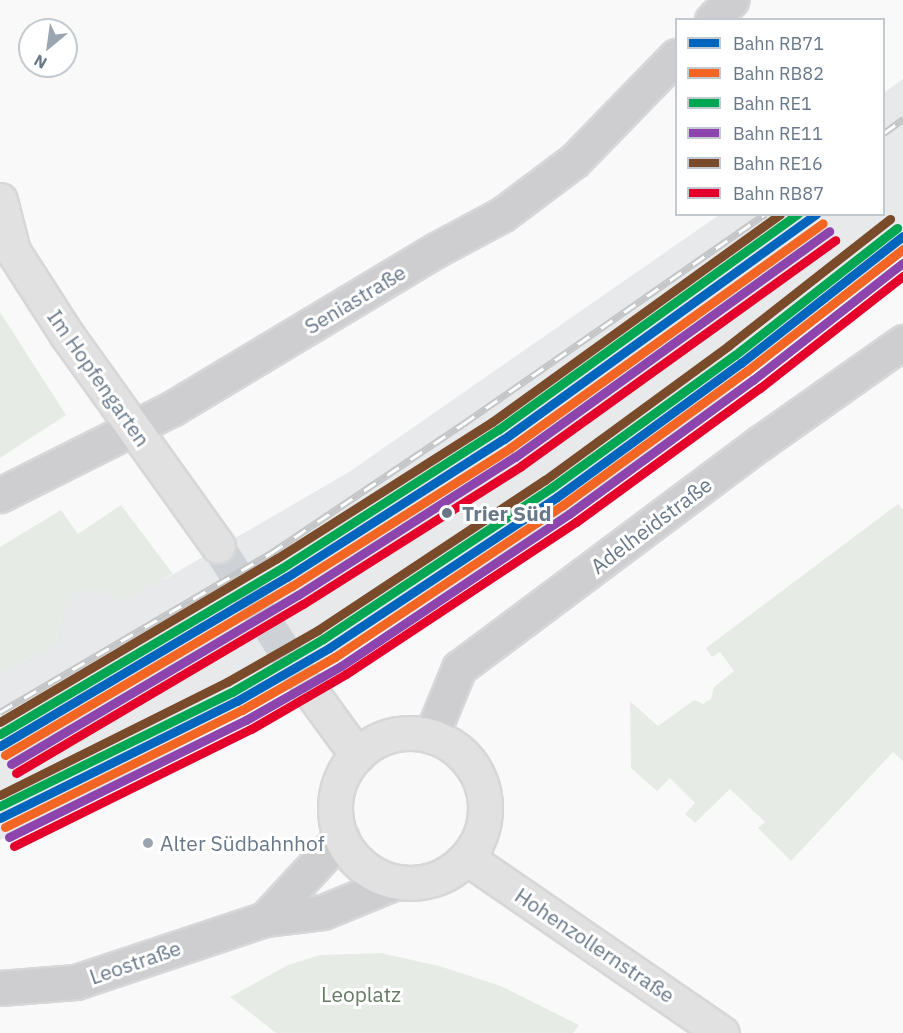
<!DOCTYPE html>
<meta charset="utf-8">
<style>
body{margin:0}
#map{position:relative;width:903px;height:1033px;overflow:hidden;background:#f9f9f9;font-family:"IBM Plex Sans",sans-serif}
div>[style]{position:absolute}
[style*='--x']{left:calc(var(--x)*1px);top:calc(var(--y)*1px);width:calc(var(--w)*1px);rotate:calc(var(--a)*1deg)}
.built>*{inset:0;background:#e7e9ea}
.green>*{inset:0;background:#e7ebe6}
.secondary-tunnel>*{height:33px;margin-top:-16.5px;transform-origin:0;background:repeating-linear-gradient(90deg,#ced2d7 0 33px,transparent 0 49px)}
.roads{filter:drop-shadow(2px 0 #d6d7d8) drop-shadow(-2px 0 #d6d7d8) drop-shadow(0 2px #d6d7d8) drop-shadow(0 -2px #d6d7d8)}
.street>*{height:33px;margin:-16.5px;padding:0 16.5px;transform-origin:16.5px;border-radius:16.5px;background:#ceced0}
.secondary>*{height:33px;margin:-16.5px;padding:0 16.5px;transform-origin:16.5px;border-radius:16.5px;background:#e1e1e2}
.secondary>.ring{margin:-16.5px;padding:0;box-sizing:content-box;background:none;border:33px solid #e1e1e2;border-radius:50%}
.rail>*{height:7px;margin-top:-3.5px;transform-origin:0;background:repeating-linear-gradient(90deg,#fff 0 14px,#c3c5c7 0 28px);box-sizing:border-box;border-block:2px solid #c3c5c7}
.rail-1>*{height:9px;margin:-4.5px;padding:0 4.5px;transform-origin:4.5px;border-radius:4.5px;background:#0065bd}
.rail-2>*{height:9px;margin:-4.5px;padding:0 4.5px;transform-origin:4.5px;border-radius:4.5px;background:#f26522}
.rail-3>*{height:9px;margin:-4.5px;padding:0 4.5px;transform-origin:4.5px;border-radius:4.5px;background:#00a651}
.rail-4>*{height:9px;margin:-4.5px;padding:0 4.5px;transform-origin:4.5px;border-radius:4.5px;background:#8e44ad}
.rail-5>*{height:9px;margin:-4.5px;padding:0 4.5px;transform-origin:4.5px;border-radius:4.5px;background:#7a4b2a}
.rail-6>*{height:9px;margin:-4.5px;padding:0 4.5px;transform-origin:4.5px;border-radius:4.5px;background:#e4002b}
.dots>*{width:16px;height:16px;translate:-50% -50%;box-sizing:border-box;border:3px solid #fff;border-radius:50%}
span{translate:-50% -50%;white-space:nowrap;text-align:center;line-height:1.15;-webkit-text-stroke:6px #fff;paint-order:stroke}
.street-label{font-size:21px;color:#697889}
.stop-label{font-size:21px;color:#697889;font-weight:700}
.left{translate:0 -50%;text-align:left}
.poi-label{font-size:21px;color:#697889}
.park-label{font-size:21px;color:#667a64}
.legend{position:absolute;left:675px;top:18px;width:210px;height:198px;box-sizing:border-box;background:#fff;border:2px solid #c3c9d0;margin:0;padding:8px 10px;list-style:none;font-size:18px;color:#697889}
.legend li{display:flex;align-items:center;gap:12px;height:30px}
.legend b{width:30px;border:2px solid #c3c9d0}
.north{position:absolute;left:18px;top:18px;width:60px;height:60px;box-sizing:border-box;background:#fff;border:2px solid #c3c9d0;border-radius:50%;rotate:209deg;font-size:16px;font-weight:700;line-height:24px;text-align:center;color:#697889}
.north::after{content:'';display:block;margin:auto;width:21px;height:27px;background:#9ba5b0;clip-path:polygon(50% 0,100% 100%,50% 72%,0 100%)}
</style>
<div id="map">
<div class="built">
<i style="clip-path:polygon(903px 79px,903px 253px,720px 399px,546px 526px,341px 659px,82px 801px,0 840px,0 674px,56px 643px,59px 623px,71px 593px,165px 579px,349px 472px,719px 215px,884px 214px,884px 93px)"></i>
</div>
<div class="green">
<i style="clip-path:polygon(0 312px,66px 415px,0 458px)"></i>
<i style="clip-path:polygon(898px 504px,903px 509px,903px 761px,893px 752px,791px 861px,758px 828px,765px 822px,730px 789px,695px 823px,685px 814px,695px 803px,670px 778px,657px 791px,631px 768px,630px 701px,658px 726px,694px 700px,703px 704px,711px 699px,714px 687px,734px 671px,720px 652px,712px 657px,706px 648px)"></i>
<i style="clip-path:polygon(121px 505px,173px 574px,123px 601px,101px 590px,71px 593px,59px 623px,56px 643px,0 674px,0 547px,61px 510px,78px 534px)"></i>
<i style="clip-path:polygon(381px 953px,439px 966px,501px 986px,579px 1025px,573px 1033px,276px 1033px,230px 997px,288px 965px,320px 955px)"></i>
</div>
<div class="secondary-tunnel">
<i style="--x:218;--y:546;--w:169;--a:57.5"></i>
</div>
<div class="roads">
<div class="street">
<i style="--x:712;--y:20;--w:28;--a:-46"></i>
<i style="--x:0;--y:495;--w:194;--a:-26.7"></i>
<i style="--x:173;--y:408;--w:307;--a:-31"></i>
<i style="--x:436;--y:250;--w:76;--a:-28.2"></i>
<i style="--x:503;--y:214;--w:90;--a:-36.9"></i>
<i style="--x:575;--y:160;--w:145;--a:-45.8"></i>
<i style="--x:431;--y:736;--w:74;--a:-67.6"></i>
<i style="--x:459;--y:668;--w:376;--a:-36.8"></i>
<i style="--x:760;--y:443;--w:175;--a:-35.2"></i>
<i style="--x:265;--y:919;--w:112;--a:-47.2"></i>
<i style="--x:0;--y:988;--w:76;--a:-4.5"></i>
<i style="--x:76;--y:982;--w:199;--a:-18.4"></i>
<i style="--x:265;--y:919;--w:58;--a:-6.9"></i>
<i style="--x:323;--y:912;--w:79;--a:-22.3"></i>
</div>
<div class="secondary">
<i style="--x:0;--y:200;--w:53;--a:75.7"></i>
<i style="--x:13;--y:251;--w:100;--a:57.3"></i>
<i style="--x:67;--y:335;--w:259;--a:54.4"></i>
<i style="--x:309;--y:689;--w:82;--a:54"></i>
<i class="ring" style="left:335px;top:733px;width:117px;height:117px"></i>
<i style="--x:467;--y:858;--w:309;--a:34.5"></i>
</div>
</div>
<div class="rail">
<i style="--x:884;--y:133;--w:24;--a:-36"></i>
<i style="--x:0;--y:712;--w:314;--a:-30.4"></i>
<i style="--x:271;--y:553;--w:231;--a:-33.9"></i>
<i style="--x:463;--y:424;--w:368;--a:-34.8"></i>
</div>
<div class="rail-1">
<i style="--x:0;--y:746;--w:333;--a:-30.5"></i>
<i style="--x:287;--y:577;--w:257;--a:-32.5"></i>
<i style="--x:504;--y:439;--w:385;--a:-35.8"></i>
<i style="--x:0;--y:818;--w:264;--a:-26.3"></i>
<i style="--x:237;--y:701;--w:106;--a:-29.9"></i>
<i style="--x:329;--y:648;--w:273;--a:-33.5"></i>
<i style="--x:557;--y:497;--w:228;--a:-36.1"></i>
<i style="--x:741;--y:363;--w:206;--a:-38.1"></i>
</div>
<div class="rail-2">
<i style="--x:5;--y:755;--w:333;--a:-30.5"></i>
<i style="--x:292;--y:586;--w:258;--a:-32.3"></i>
<i style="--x:510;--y:448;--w:385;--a:-35.7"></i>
<i style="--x:5;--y:827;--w:264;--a:-26.3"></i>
<i style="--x:242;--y:710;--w:107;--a:-29.7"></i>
<i style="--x:335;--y:657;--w:274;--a:-33.7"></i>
<i style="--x:563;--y:505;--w:228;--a:-36.1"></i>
<i style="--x:747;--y:371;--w:198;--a:-38"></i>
</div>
<div class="rail-3">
<i style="--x:0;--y:734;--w:327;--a:-30.5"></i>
<i style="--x:282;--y:568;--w:256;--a:-32.6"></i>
<i style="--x:498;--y:430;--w:370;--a:-35.8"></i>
<i style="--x:0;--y:806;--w:258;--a:-26.2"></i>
<i style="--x:232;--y:692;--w:105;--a:-30.2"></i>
<i style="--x:323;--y:639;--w:273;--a:-33.5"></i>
<i style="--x:551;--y:488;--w:227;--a:-35.9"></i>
<i style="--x:735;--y:355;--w:206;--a:-38.1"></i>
</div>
<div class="rail-4">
<i style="--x:11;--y:764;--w:333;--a:-30.5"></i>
<i style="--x:298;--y:595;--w:257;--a:-32.5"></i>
<i style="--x:515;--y:457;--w:387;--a:-35.7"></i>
<i style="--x:9;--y:837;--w:264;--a:-26.3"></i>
<i style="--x:246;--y:720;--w:109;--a:-29.6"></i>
<i style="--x:341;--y:666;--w:274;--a:-33.7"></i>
<i style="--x:569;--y:514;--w:228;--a:-36.1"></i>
<i style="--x:753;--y:380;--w:190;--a:-38"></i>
</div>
<div class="rail-5">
<i style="--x:0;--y:722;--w:321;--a:-30.6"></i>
<i style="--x:276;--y:559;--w:256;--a:-32.4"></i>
<i style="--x:492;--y:422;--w:355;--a:-35.8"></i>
<i style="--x:0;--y:795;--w:254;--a:-26.5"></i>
<i style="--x:227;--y:682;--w:105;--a:-29.7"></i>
<i style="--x:318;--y:630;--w:272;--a:-33.5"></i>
<i style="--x:545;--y:480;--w:227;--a:-36.2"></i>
<i style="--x:728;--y:346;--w:206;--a:-38.1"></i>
</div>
<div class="rail-6">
<i style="--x:16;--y:773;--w:333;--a:-30.5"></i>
<i style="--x:303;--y:604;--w:258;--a:-32.3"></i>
<i style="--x:521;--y:466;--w:387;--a:-35.7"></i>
<i style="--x:14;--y:846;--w:264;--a:-26.3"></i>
<i style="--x:251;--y:729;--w:110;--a:-30.1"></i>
<i style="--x:346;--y:674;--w:276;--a:-33.5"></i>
<i style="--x:576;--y:522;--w:228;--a:-36.1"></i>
<i style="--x:760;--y:388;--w:182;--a:-38.1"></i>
</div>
<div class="dots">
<i style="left:447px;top:513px;background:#697889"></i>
<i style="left:148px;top:843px;background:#9ba5b0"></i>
</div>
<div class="street-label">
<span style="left:355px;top:299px;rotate:-31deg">Seniastraße</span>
<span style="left:99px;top:378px;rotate:55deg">Im Hopfengarten</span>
<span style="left:651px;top:525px;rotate:-37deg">Adelheidstraße</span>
<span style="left:595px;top:945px;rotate:34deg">Hohenzollernstraße</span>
<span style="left:135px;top:962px;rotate:-19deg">Leostraße</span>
</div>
<div class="stop-label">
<span class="left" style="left:462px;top:513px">Trier Süd</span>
</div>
<div class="poi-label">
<span class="left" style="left:160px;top:843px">Alter Südbahnhof</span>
</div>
<div class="park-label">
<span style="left:361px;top:994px">Leoplatz</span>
</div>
<ul class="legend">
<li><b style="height:8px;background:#0065bd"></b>Bahn RB71</li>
<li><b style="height:8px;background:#f26522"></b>Bahn RB82</li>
<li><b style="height:8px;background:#00a651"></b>Bahn RE1</li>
<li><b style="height:8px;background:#8e44ad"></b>Bahn RE11</li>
<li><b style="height:8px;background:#7a4b2a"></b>Bahn RE16</li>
<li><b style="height:8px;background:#e4002b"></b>Bahn RB87</li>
</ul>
<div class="north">N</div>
</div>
